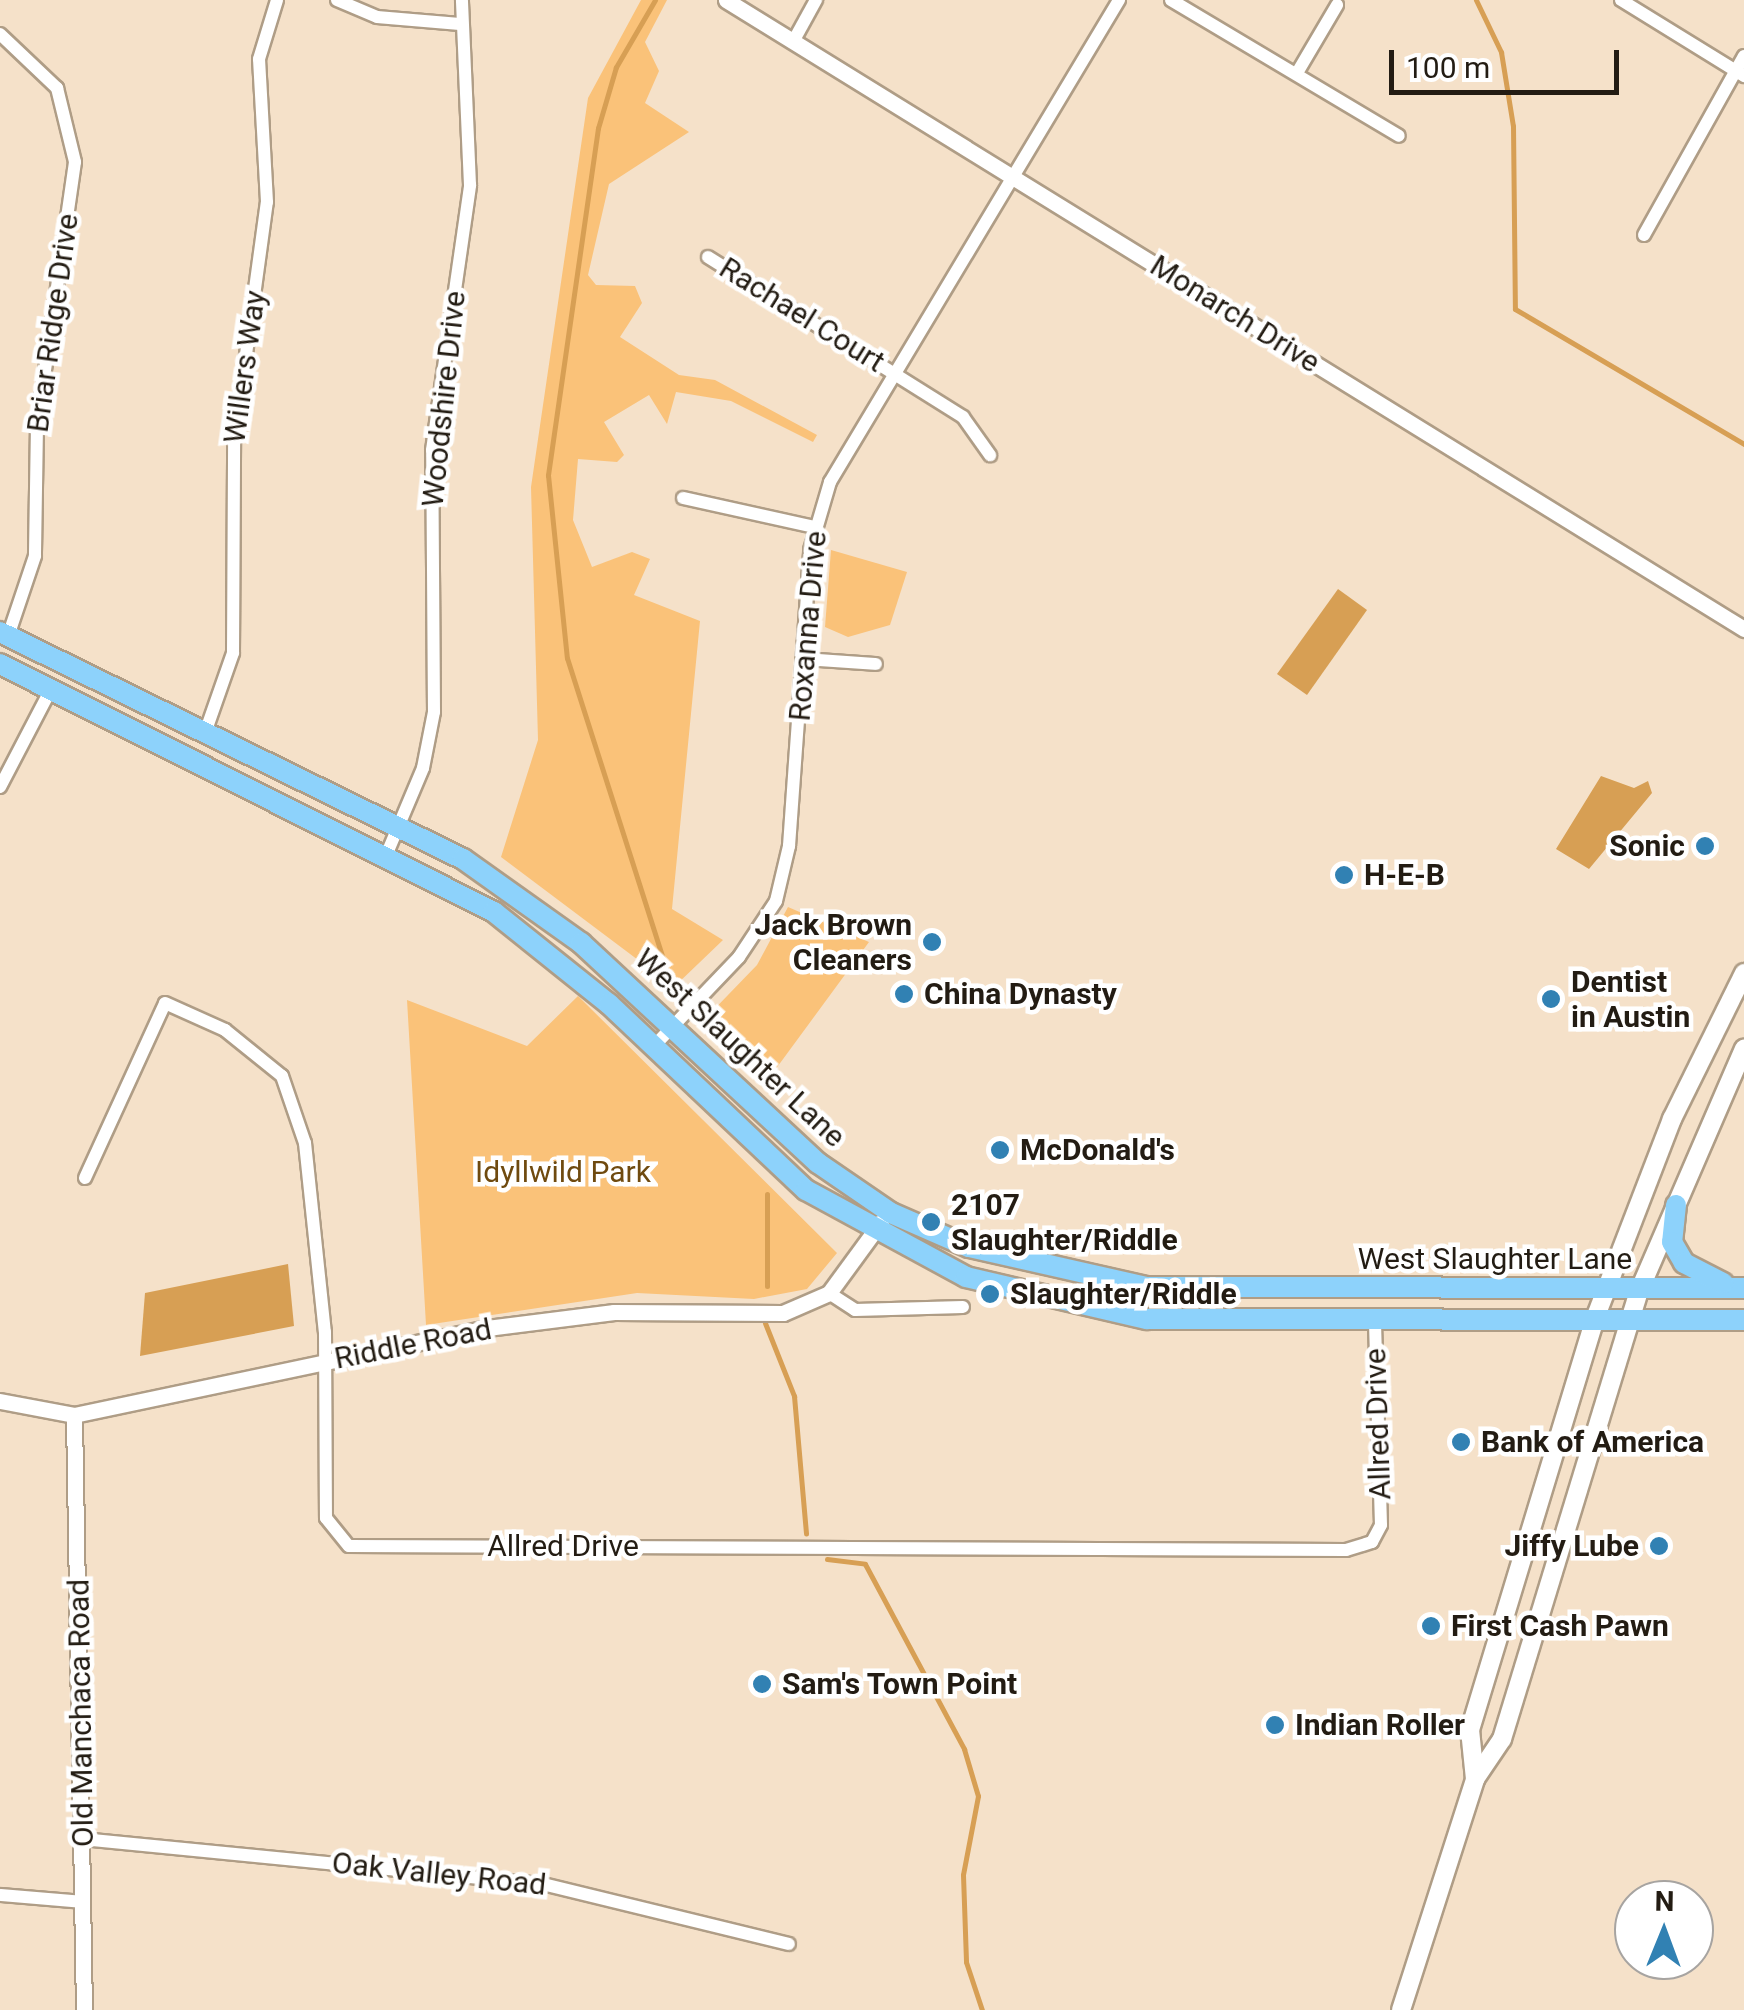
<!DOCTYPE html>
<style>
body{margin:0}
#map{position:relative;width:1744px;height:2010px;overflow:hidden;background:#f5e1c9;font-family:Roboto,sans-serif}
div>[style]{position:absolute}
[style*='--x']{left:calc(var(--x)*1px);top:calc(var(--y)*1px);width:calc(var(--w)*1px);rotate:calc(var(--a)*1deg)}
.green>*{inset:0;background:#fac279}
.water>*{inset:0;background:#d79f54}
.stream>*{height:5px;margin:-2.5px;padding:0 2.5px;transform-origin:2.5px;border-radius:2.5px;background:#d79f54}
.roads{filter:drop-shadow(2px 0 #af9d86) drop-shadow(-2px 0 #af9d86) drop-shadow(0 2px #af9d86) drop-shadow(0 -2px #af9d86)}
.minor>*{height:12px;margin:-6px;padding:0 6px;transform-origin:6px;border-radius:6px;background:#fff}
.tertiary>*{height:15px;margin:-7.5px;padding:0 7.5px;transform-origin:7.5px;border-radius:7.5px;background:#fff}
.secondary>*{height:18px;margin:-9px;padding:0 9px;transform-origin:9px;border-radius:9px;background:#fff}
.primary>*{height:20px;margin:-10px;padding:0 10px;transform-origin:10px;border-radius:10px;background:#8dd2fb}
.dots>*{width:28px;height:28px;translate:-50% -50%;box-sizing:border-box;border:5px solid #fff;border-radius:50%}
span{translate:-50% -50%;white-space:nowrap;text-align:center;line-height:1.15;-webkit-text-stroke:9px #fff;paint-order:stroke}
.street-label{font-size:30px;color:#231c13}
.poi-label{font-size:30px;color:#231c13;font-weight:700}
.right{translate:-100% -50%;text-align:right}
.left{translate:0 -50%;text-align:left}
.park-label{font-size:30px;color:#6f4a0f}
.north{position:absolute;left:1614px;top:1880px;width:100px;height:100px;box-sizing:border-box;background:#fff;border:2px solid #a7a4a1;border-radius:50%;rotate:1deg;font-size:28px;font-weight:700;line-height:40px;text-align:center;color:#231c13}
.north::after{content:'';display:block;margin:auto;width:35px;height:45px;background:#3181b3;clip-path:polygon(50% 0,100% 100%,50% 72%,0 100%)}
.scale{position:absolute;left:1389px;top:50px;width:230px;height:45px;box-sizing:border-box;border:5px solid #231c13;border-top:0;padding-left:12px;font-size:30px;line-height:35px;white-space:nowrap;color:#231c13;-webkit-text-stroke:8px #fff;paint-order:stroke}
</style>
<div id="map">
<div class="green">
<i style="clip-path:polygon(641px 0,667px 0,645px 42px,659px 71px,645px 103px,689px 132px,609px 184px,588px 275px,596px 285px,635px 286px,642px 303px,620px 337px,679px 375px,715px 380px,817px 435px,813px 442px,731px 401px,676px 392px,667px 424px,649px 395px,604px 422px,624px 455px,617px 462px,578px 459px,573px 520px,592px 567px,632px 552px,650px 559px,634px 595px,700px 621px,672px 909px,723px 940px,674px 987px,501px 857px,538px 740px,531px 487px,588px 98px)"></i>
<i style="clip-path:polygon(831px 550px,907px 572px,890px 625px,848px 637px,825px 627px)"></i>
<i style="clip-path:polygon(788px 907px,869px 942px,764px 1085px,699px 1025px,757px 965px)"></i>
<i style="clip-path:polygon(578px 996px,837px 1253px,807px 1289px,754px 1299px,637px 1293px,426px 1325px,407px 1000px,527px 1046px)"></i>
</div>
<div class="water">
<i style="clip-path:polygon(1338px 589px,1367px 610px,1307px 695px,1277px 674px)"></i>
<i style="clip-path:polygon(1601px 776px,1634px 788px,1648px 781px,1652px 793px,1589px 869px,1556px 849px)"></i>
<i style="clip-path:polygon(288px 1264px,294px 1326px,140px 1356px,145px 1293px)"></i>
</div>
<div class="stream">
<i style="--x:655;--y:0;--w:78;--a:120.2"></i>
<i style="--x:616;--y:67;--w:64;--a:106.4"></i>
<i style="--x:598;--y:128;--w:351;--a:98.2"></i>
<i style="--x:548;--y:475;--w:184;--a:84.1"></i>
<i style="--x:567;--y:658;--w:332;--a:72.3"></i>
<i style="--x:1476;--y:0;--w:58;--a:64.3"></i>
<i style="--x:1501;--y:52;--w:75;--a:80.8"></i>
<i style="--x:1513;--y:126;--w:183;--a:89.4"></i>
<i style="--x:1515;--y:309;--w:266;--a:30.5"></i>
<i style="--x:767;--y:1286;--w:92;--a:-90"></i>
<i style="--x:765;--y:1323;--w:79;--a:68.3"></i>
<i style="--x:794;--y:1396;--w:138;--a:85"></i>
<i style="--x:827;--y:1559;--w:38;--a:7"></i>
<i style="--x:865;--y:1564;--w:210;--a:61.8"></i>
<i style="--x:964;--y:1749;--w:49;--a:73.4"></i>
<i style="--x:978;--y:1796;--w:80;--a:100.8"></i>
<i style="--x:963;--y:1875;--w:87;--a:88"></i>
<i style="--x:966;--y:1962;--w:51;--a:71.6"></i>
</div>
<div class="roads">
<div class="minor">
<i style="--x:337;--y:0;--w:43;--a:23"></i>
<i style="--x:377;--y:17;--w:83;--a:4.8"></i>
<i style="--x:1171;--y:0;--w:265;--a:30.8"></i>
<i style="--x:1621;--y:0;--w:145;--a:31.7"></i>
<i style="--x:0;--y:34;--w:79;--a:43.5"></i>
<i style="--x:57;--y:88;--w:76;--a:76.3"></i>
<i style="--x:75;--y:162;--w:266;--a:98.2"></i>
<i style="--x:37;--y:425;--w:131;--a:90.9"></i>
<i style="--x:35;--y:556;--w:84;--a:108.6"></i>
<i style="--x:794;--y:40;--w:46;--a:-61.2"></i>
<i style="--x:1297;--y:73;--w:79;--a:-59.5"></i>
<i style="--x:1644;--y:235;--w:205;--a:-60.8"></i>
<i style="--x:708;--y:257;--w:301;--a:32.1"></i>
<i style="--x:963;--y:417;--w:47;--a:54.6"></i>
<i style="--x:683;--y:498;--w:135;--a:12.4"></i>
<i style="--x:803;--y:659;--w:73;--a:3.9"></i>
<i style="--x:205;--y:733;--w:85;--a:-70.7"></i>
<i style="--x:233;--y:653;--w:211;--a:-89.7"></i>
<i style="--x:234;--y:442;--w:242;--a:-82.2"></i>
<i style="--x:267;--y:202;--w:143;--a:-93.2"></i>
<i style="--x:259;--y:59;--w:62;--a:-73"></i>
<i style="--x:0;--y:787;--w:110;--a:-62.5"></i>
<i style="--x:388;--y:851;--w:90;--a:-67.1"></i>
<i style="--x:423;--y:768;--w:57;--a:-78.9"></i>
<i style="--x:434;--y:712;--w:262;--a:-90.4"></i>
<i style="--x:432;--y:450;--w:268;--a:-81.8"></i>
<i style="--x:470;--y:185;--w:185;--a:-92.5"></i>
<i style="--x:654;--y:1046;--w:123;--a:-46.3"></i>
<i style="--x:739;--y:957;--w:67;--a:-56.5"></i>
<i style="--x:776;--y:901;--w:57;--a:-76.7"></i>
<i style="--x:789;--y:846;--w:297;--a:-85.9"></i>
<i style="--x:810;--y:550;--w:71;--a:-73.6"></i>
<i style="--x:830;--y:482;--w:562;--a:-59.05"></i>
<i style="--x:85;--y:1178;--w:192;--a:-65.4"></i>
<i style="--x:165;--y:1003;--w:66;--a:24.2"></i>
<i style="--x:225;--y:1030;--w:73;--a:38.9"></i>
<i style="--x:282;--y:1076;--w:71;--a:71.1"></i>
<i style="--x:305;--y:1143;--w:190;--a:84"></i>
<i style="--x:325;--y:1332;--w:186;--a:89.7"></i>
<i style="--x:326;--y:1518;--w:36;--a:51"></i>
<i style="--x:349;--y:1546;--w:997;--a:0.23"></i>
<i style="--x:1346;--y:1550;--w:27;--a:-17"></i>
<i style="--x:1372;--y:1542;--w:19;--a:-62"></i>
<i style="--x:1381;--y:1525;--w:203;--a:-91.7"></i>
<i style="--x:829;--y:1293;--w:31;--a:33"></i>
<i style="--x:855;--y:1310;--w:108;--a:-1.6"></i>
<i style="--x:83;--y:1839;--w:462;--a:5.6"></i>
<i style="--x:543;--y:1884;--w:253;--a:13.7"></i>
<i style="--x:0;--y:1895;--w:84;--a:4.8"></i>
</div>
<div class="tertiary">
<i style="--x:726;--y:0;--w:1197;--a:31.71"></i>
<i style="--x:0;--y:1401;--w:75;--a:10.7"></i>
<i style="--x:74;--y:1415;--w:422;--a:-11.9"></i>
<i style="--x:487;--y:1328;--w:128;--a:-7.2"></i>
<i style="--x:614;--y:1312;--w:169;--a:0.3"></i>
<i style="--x:783;--y:1313;--w:50;--a:-23.5"></i>
<i style="--x:829;--y:1293;--w:88;--a:-53.8"></i>
<i style="--x:74;--y:1415;--w:595;--a:89.04"></i>
</div>
<div class="secondary">
<i style="--x:1475;--y:1779;--w:49;--a:-95.8"></i>
<i style="--x:1470;--y:1730;--w:427;--a:-73.1"></i>
<i style="--x:1594;--y:1321;--w:217;--a:-68.9"></i>
<i style="--x:1672;--y:1119;--w:163;--a:-63.7"></i>
<i style="--x:1401;--y:2010;--w:243;--a:-72.2"></i>
<i style="--x:1475;--y:1779;--w:48;--a:-56"></i>
<i style="--x:1502;--y:1739;--w:471;--a:-73"></i>
<i style="--x:1640;--y:1289;--w:262;--a:-66.6"></i>
</div>
<div class="primary">
<i style="--x:0;--y:632;--w:516;--a:26.12"></i>
<i style="--x:463;--y:859;--w:145;--a:35.4"></i>
<i style="--x:581;--y:943;--w:323;--a:42.9"></i>
<i style="--x:818;--y:1163;--w:88;--a:34.4"></i>
<i style="--x:891;--y:1213;--w:85;--a:23.6"></i>
<i style="--x:969;--y:1247;--w:181;--a:12.7"></i>
<i style="--x:1146;--y:1287;--w:598;--a:0.1"></i>
<i style="--x:0;--y:664;--w:553;--a:26.66"></i>
<i style="--x:494;--y:912;--w:147;--a:38.7"></i>
<i style="--x:609;--y:1004;--w:271;--a:43.4"></i>
<i style="--x:806;--y:1190;--w:182;--a:28.5"></i>
<i style="--x:966;--y:1277;--w:186;--a:13.1"></i>
<i style="--x:1147;--y:1319;--w:597;--a:0.1"></i>
<i style="--x:1676;--y:1205;--w:37;--a:96"></i>
<i style="--x:1672;--y:1242;--w:24;--a:60"></i>
<i style="--x:1684;--y:1263;--w:44;--a:27.1"></i>
</div>
</div>
<div class="dots">
<i style="left:1705px;top:846px;background:#3181b3"></i>
<i style="left:1344px;top:875px;background:#3181b3"></i>
<i style="left:932px;top:942px;background:#3181b3"></i>
<i style="left:904px;top:994px;background:#3181b3"></i>
<i style="left:1551px;top:999px;background:#3181b3"></i>
<i style="left:1000px;top:1150px;background:#3181b3"></i>
<i style="left:931px;top:1222px;background:#3181b3"></i>
<i style="left:990px;top:1294px;background:#3181b3"></i>
<i style="left:1461px;top:1442px;background:#3181b3"></i>
<i style="left:1659px;top:1546px;background:#3181b3"></i>
<i style="left:1431px;top:1626px;background:#3181b3"></i>
<i style="left:762px;top:1684px;background:#3181b3"></i>
<i style="left:1275px;top:1725px;background:#3181b3"></i>
</div>
<div class="street-label">
<span style="left:1235px;top:314px;rotate:32deg">Monarch Drive</span>
<span style="left:802px;top:315px;rotate:32deg">Rachael Court</span>
<span style="left:53px;top:323px;rotate:-82deg">Briar Ridge Drive</span>
<span style="left:245px;top:367px;rotate:-82deg">Willers Way</span>
<span style="left:444px;top:399px;rotate:-84deg">Woodshire Drive</span>
<span style="left:808px;top:626px;rotate:-85deg">Roxanna Drive</span>
<span style="left:740px;top:1048px;rotate:43deg">West Slaughter Lane</span>
<span style="left:1495px;top:1259px">West Slaughter Lane</span>
<span style="left:413px;top:1344px;rotate:-11deg">Riddle Road</span>
<span style="left:1378px;top:1424px;rotate:-92deg">Allred Drive</span>
<span style="left:563px;top:1546px">Allred Drive</span>
<span style="left:81px;top:1713px;rotate:-91deg">Old Manchaca Road</span>
<span style="left:439px;top:1874px;rotate:6deg">Oak Valley Road</span>
</div>
<div class="poi-label">
<span class="right" style="left:1685px;top:846px">Sonic</span>
<span class="left" style="left:1364px;top:875px">H-E-B</span>
<span class="right" style="left:912px;top:942px">Jack Brown<br>Cleaners</span>
<span class="left" style="left:1571px;top:999px">Dentist<br>in Austin</span>
<span class="left" style="left:924px;top:994px">China Dynasty</span>
<span class="left" style="left:1020px;top:1150px">McDonald's</span>
<span class="left" style="left:951px;top:1222px">2107<br>Slaughter/Riddle</span>
<span class="left" style="left:1010px;top:1294px">Slaughter/Riddle</span>
<span class="left" style="left:1481px;top:1442px">Bank of America</span>
<span class="right" style="left:1639px;top:1546px">Jiffy Lube</span>
<span class="left" style="left:1451px;top:1626px">First Cash Pawn</span>
<span class="left" style="left:782px;top:1684px">Sam's Town Point</span>
<span class="left" style="left:1295px;top:1725px">Indian Roller</span>
</div>
<div class="park-label">
<span style="left:563px;top:1172px">Idyllwild Park</span>
</div>
<div class="north">N</div>
<div class="scale">100 m</div>
</div>
